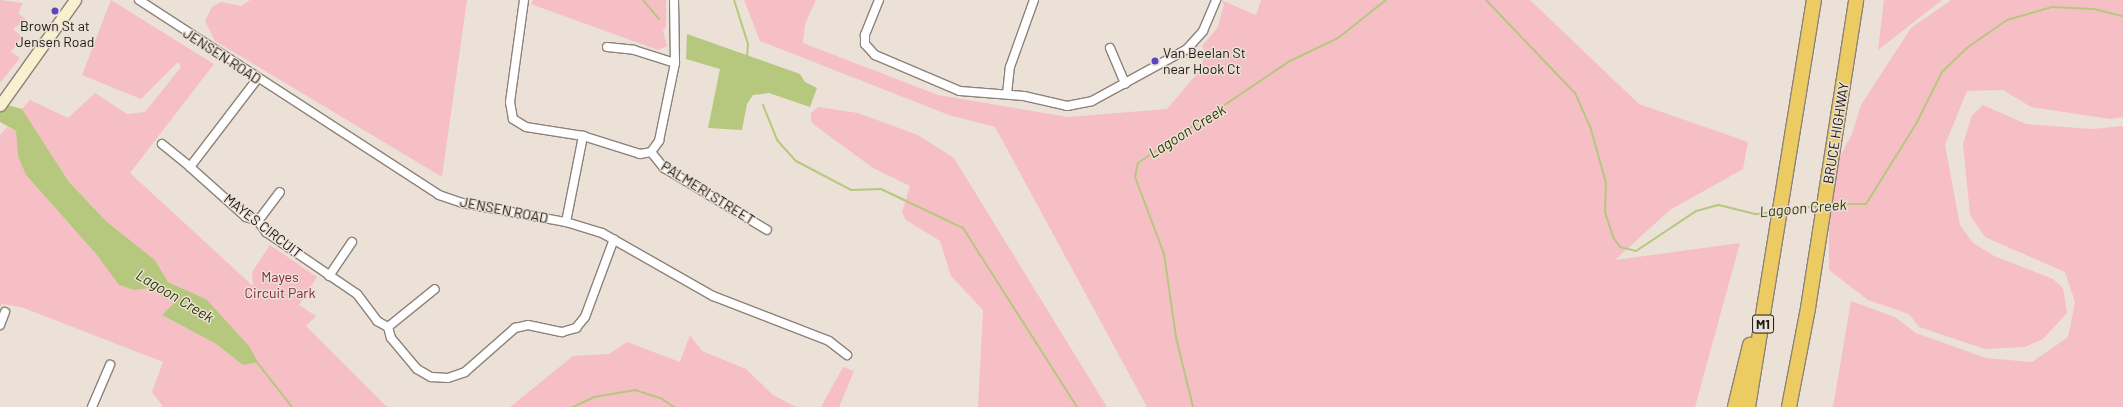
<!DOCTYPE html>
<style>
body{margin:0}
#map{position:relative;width:2123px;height:407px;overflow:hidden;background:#ebe1d7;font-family:Barlow,sans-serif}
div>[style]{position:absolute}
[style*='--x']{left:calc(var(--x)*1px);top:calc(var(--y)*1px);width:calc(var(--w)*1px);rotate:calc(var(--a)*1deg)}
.green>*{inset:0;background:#f6bfc6}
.water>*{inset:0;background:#b5c87e}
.stream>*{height:2px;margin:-1px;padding:0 1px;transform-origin:1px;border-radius:1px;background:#b5c87e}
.roads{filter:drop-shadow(1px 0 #8c827a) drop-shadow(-1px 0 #8c827a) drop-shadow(0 1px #8c827a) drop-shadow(0 -1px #8c827a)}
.street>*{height:8px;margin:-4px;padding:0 4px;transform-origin:4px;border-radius:4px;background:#fff}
.secondary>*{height:11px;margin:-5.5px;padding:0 5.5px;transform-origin:5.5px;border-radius:5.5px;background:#f9f0d0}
.highway>*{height:14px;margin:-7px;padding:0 7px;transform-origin:7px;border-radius:7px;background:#eccc62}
.dots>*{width:11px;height:11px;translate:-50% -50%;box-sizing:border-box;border:2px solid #ebe1d7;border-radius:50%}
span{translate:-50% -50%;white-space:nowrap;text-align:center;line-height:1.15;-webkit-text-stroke:3px #ebe1d7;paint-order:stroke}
.shield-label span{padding:1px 3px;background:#ebe1d7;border:1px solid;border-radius:3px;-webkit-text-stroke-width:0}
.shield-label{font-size:13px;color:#1b1814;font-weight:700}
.poi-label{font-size:14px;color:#1b1814}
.left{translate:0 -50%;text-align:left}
.street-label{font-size:14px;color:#1b1814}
.park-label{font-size:14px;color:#84253d}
.water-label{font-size:15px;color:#303b01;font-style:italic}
</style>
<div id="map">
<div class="green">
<i style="clip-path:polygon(0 0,23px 3px,18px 13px,27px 20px,13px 29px,22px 37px,11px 52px,20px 58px,0 83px)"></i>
<i style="clip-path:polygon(111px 0,214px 64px,130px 173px,253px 286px,252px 272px,270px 245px,317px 277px,299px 305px,316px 316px,306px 326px,387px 407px,163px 407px,152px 392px,163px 362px,21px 307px,2px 304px,0 307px,0 135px,7px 127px,16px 131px,26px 175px,96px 254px,119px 285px,134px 290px,150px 288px,175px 303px,162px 315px,216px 344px,243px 365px,206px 299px,168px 282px,155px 260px,107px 222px,69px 182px,22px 109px,30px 100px,68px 118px,95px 93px,127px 114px,145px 112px,181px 67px,178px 62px,141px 99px,82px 75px)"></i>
<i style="clip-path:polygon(250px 0,467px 0,442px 177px,215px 41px,205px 21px,212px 7px,221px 2px,241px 6px)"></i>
<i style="clip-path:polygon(533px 0,666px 0,666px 28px,663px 30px,667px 46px,658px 50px,539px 7px,531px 4px)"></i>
<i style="clip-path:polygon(744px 0,816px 0,805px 24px,803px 43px,938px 95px,1068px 117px,1167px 109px,1201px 69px,1205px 52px,1202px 46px,1218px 27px,1224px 4px,1221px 0,1256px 15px,1261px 0,1530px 0,1639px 104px,1748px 142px,1743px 169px,1670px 210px,1615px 260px,1740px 243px,1695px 407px,1147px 407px,995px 127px,949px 115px,760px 41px)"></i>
<i style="clip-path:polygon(1884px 0,1942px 0,1878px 50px)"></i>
<i style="clip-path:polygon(1951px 0,2123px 0,2123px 117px,2110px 119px,2031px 107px,2003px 90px,1967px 91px,1945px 145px,1960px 225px,1973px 243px,1994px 256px,2053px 279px,2063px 288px,2067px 313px,2043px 339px,2025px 347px,1985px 349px,1919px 327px,1909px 314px,1868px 300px,1829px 270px,1829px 215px,1836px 164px,1852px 134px,1861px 105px,1911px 28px)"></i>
<i style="clip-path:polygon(1983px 105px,2026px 124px,2092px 129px,2123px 126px,2123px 407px,1833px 407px,1851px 301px,1895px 317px,1916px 333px,1986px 358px,2032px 362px,2068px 337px,2075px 302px,2065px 272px,1985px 237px,1970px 215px,1963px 144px,1972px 115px)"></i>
<i style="clip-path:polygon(818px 107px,858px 113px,918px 135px,954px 158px,1107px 407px,978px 407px,983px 310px,951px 276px,940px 241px,906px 220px,902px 212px,910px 186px,873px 168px,817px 127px,811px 121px,811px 113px)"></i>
<i style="clip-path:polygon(690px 335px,702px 351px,746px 369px,773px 395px,796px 407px,510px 407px,573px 356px,609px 354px,627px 342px,680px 362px)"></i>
<i style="clip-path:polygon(843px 367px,854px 371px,839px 407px,821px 407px)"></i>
</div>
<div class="water">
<i style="clip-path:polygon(687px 34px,800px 74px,805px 82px,817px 88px,810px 107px,769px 93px,753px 95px,747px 104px,742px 130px,708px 128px,720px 69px,686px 59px)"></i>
<i style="clip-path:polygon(0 103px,22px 109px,69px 182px,107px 222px,155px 260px,168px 282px,206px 299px,249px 346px,258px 362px,243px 365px,216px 344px,162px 315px,174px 303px,150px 288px,134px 290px,119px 285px,96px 254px,26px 175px,18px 156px,16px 131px,0 122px)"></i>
</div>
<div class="stream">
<i style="--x:643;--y:0;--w:25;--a:50"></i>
<i style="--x:734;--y:0;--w:46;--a:72.3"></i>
<i style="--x:748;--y:44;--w:13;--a:94"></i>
<i style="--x:1486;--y:0;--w:129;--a:46.3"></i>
<i style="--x:1575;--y:93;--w:36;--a:66"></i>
<i style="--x:1590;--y:126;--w:59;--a:74.3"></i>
<i style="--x:1606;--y:183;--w:29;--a:92"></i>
<i style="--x:1605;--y:212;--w:26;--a:72"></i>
<i style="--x:1613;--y:237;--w:12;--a:55"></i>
<i style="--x:1620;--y:247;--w:16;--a:14"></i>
<i style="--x:1636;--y:251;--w:72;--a:-33.7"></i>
<i style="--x:1696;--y:211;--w:24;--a:-15"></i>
<i style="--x:1719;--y:205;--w:38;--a:14"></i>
<i style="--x:1756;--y:214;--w:19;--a:-6"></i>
<i style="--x:763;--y:105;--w:38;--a:68"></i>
<i style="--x:777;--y:140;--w:28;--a:48"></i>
<i style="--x:796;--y:161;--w:62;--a:27.8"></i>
<i style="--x:851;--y:190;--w:30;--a:-2"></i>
<i style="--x:881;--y:189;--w:91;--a:25.4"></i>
<i style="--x:963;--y:228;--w:212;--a:57.5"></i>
<i style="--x:1829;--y:204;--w:37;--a:0"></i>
<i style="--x:1866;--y:204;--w:94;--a:-58"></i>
<i style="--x:1916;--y:124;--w:58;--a:-63.4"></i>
<i style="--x:1942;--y:72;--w:36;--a:-44"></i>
<i style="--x:1968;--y:47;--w:47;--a:-34.7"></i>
<i style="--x:2007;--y:20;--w:47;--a:-16.1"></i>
<i style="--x:2052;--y:7;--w:42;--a:2.7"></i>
<i style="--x:2094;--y:9;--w:30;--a:14"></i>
<i style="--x:1785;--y:210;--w:33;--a:-7"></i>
<i style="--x:256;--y:361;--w:58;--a:52"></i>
<i style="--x:573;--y:407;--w:23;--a:-25"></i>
<i style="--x:594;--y:397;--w:42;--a:-9.7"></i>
<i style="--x:635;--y:390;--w:28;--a:18"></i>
<i style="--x:662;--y:399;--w:14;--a:34"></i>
<i style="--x:1193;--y:407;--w:72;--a:-103.7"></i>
<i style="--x:1176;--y:337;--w:84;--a:-98.2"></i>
<i style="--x:1164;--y:254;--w:82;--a:-110.6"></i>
<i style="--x:1135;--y:177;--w:14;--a:-78"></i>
<i style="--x:1138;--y:163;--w:183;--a:-33.9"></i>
<i style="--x:1290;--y:61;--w:53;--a:-25.6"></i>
<i style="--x:1338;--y:38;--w:61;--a:-38.4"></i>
</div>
<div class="roads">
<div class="street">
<i style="--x:139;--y:0;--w:358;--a:33"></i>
<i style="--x:439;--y:195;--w:24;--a:19"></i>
<i style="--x:462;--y:203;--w:106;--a:10.4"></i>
<i style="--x:566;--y:222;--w:38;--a:17"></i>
<i style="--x:602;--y:233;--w:128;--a:29.6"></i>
<i style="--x:713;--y:296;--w:124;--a:21.2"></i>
<i style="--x:829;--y:341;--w:23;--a:38"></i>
<i style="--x:524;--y:0;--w:103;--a:97.8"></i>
<i style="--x:510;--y:102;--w:17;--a:80"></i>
<i style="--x:513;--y:119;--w:15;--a:32"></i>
<i style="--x:526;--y:127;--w:58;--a:9"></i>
<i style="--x:583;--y:136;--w:60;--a:17.5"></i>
<i style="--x:640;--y:154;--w:11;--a:-10"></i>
<i style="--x:651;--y:152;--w:14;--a:-54"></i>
<i style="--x:659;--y:141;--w:80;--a:-78.4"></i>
<i style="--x:675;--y:63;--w:63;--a:-90.9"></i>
<i style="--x:879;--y:0;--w:38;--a:112"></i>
<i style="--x:865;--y:35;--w:9;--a:90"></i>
<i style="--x:865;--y:44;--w:15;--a:48"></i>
<i style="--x:875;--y:55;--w:92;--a:23"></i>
<i style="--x:960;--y:91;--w:64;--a:4.5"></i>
<i style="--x:1024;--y:96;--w:44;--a:13.1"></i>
<i style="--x:1067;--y:106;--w:25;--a:-11"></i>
<i style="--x:1092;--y:101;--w:108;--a:-28.7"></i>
<i style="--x:1187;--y:49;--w:24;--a:-48"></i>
<i style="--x:1203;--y:31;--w:34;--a:-67"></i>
<i style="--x:607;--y:47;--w:27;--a:6"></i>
<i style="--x:634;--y:50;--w:43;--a:17.6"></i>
<i style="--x:1110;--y:48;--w:39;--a:67"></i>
<i style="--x:258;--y:78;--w:112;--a:127.4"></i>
<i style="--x:190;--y:167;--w:75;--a:41.8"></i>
<i style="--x:246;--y:217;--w:13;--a:18"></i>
<i style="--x:258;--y:221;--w:14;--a:54"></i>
<i style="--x:266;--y:232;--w:110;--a:34.3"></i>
<i style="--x:357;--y:294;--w:34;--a:53"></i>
<i style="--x:377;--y:321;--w:13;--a:29"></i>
<i style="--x:388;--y:327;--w:11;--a:75"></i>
<i style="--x:391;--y:338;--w:40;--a:50"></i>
<i style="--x:417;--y:369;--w:16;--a:30"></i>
<i style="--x:431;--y:377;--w:17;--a:3"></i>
<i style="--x:448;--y:378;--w:18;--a:-19"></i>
<i style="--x:465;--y:372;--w:67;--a:-41.3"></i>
<i style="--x:515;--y:328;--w:13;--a:-13"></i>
<i style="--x:528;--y:325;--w:35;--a:12"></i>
<i style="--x:562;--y:332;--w:15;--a:-16"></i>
<i style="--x:576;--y:328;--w:14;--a:-51"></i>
<i style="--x:585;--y:317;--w:83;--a:-69.6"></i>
<i style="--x:1007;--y:94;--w:27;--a:-84"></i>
<i style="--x:1010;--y:67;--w:71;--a:-70.3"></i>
<i style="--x:162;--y:144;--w:36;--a:39"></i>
<i style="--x:651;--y:152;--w:21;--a:51"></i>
<i style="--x:664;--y:168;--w:120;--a:31"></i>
<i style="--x:258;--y:221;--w:36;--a:-53"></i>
<i style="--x:566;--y:222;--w:88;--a:-78.8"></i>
<i style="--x:329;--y:276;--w:41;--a:-55.9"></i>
<i style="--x:0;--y:325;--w:14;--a:-69"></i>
<i style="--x:388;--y:327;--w:60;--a:-39"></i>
<i style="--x:92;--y:407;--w:46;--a:-66.8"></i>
</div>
<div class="secondary">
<i style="--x:0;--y:105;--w:129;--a:-54.5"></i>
</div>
<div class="highway">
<i style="--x:1735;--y:407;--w:64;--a:-76.4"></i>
<i style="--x:1748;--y:407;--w:412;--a:-80.8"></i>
<i style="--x:1789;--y:407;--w:101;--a:-79.1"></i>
<i style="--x:1808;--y:308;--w:312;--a:-81.1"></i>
</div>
</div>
<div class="dots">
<i style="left:55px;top:11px;background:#5d44bc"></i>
<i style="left:1155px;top:61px;background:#5d44bc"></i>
</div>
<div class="shield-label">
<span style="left:1763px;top:324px">M1</span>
</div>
<div class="poi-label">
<span style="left:55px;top:34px">Brown St at<br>Jensen Road</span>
<span class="left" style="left:1163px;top:61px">Van Beelan St<br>near Hook Ct</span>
</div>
<div class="street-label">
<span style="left:222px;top:56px;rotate:33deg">JENSEN ROAD</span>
<span style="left:1836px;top:133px;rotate:-81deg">BRUCE HIGHWAY</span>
<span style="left:708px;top:193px;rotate:32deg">PALMERI STREET</span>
<span style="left:504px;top:210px;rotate:11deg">JENSEN ROAD</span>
<span style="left:263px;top:226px;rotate:38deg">MAYES CIRCUIT</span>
</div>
<div class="park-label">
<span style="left:280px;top:285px">Mayes<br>Circuit Park</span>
</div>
<div class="water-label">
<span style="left:1187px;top:131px;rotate:-32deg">Lagoon Creek</span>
<span style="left:1803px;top:208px;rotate:-5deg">Lagoon Creek</span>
<span style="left:175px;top:296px;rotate:31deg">Lagoon Creek</span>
</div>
</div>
